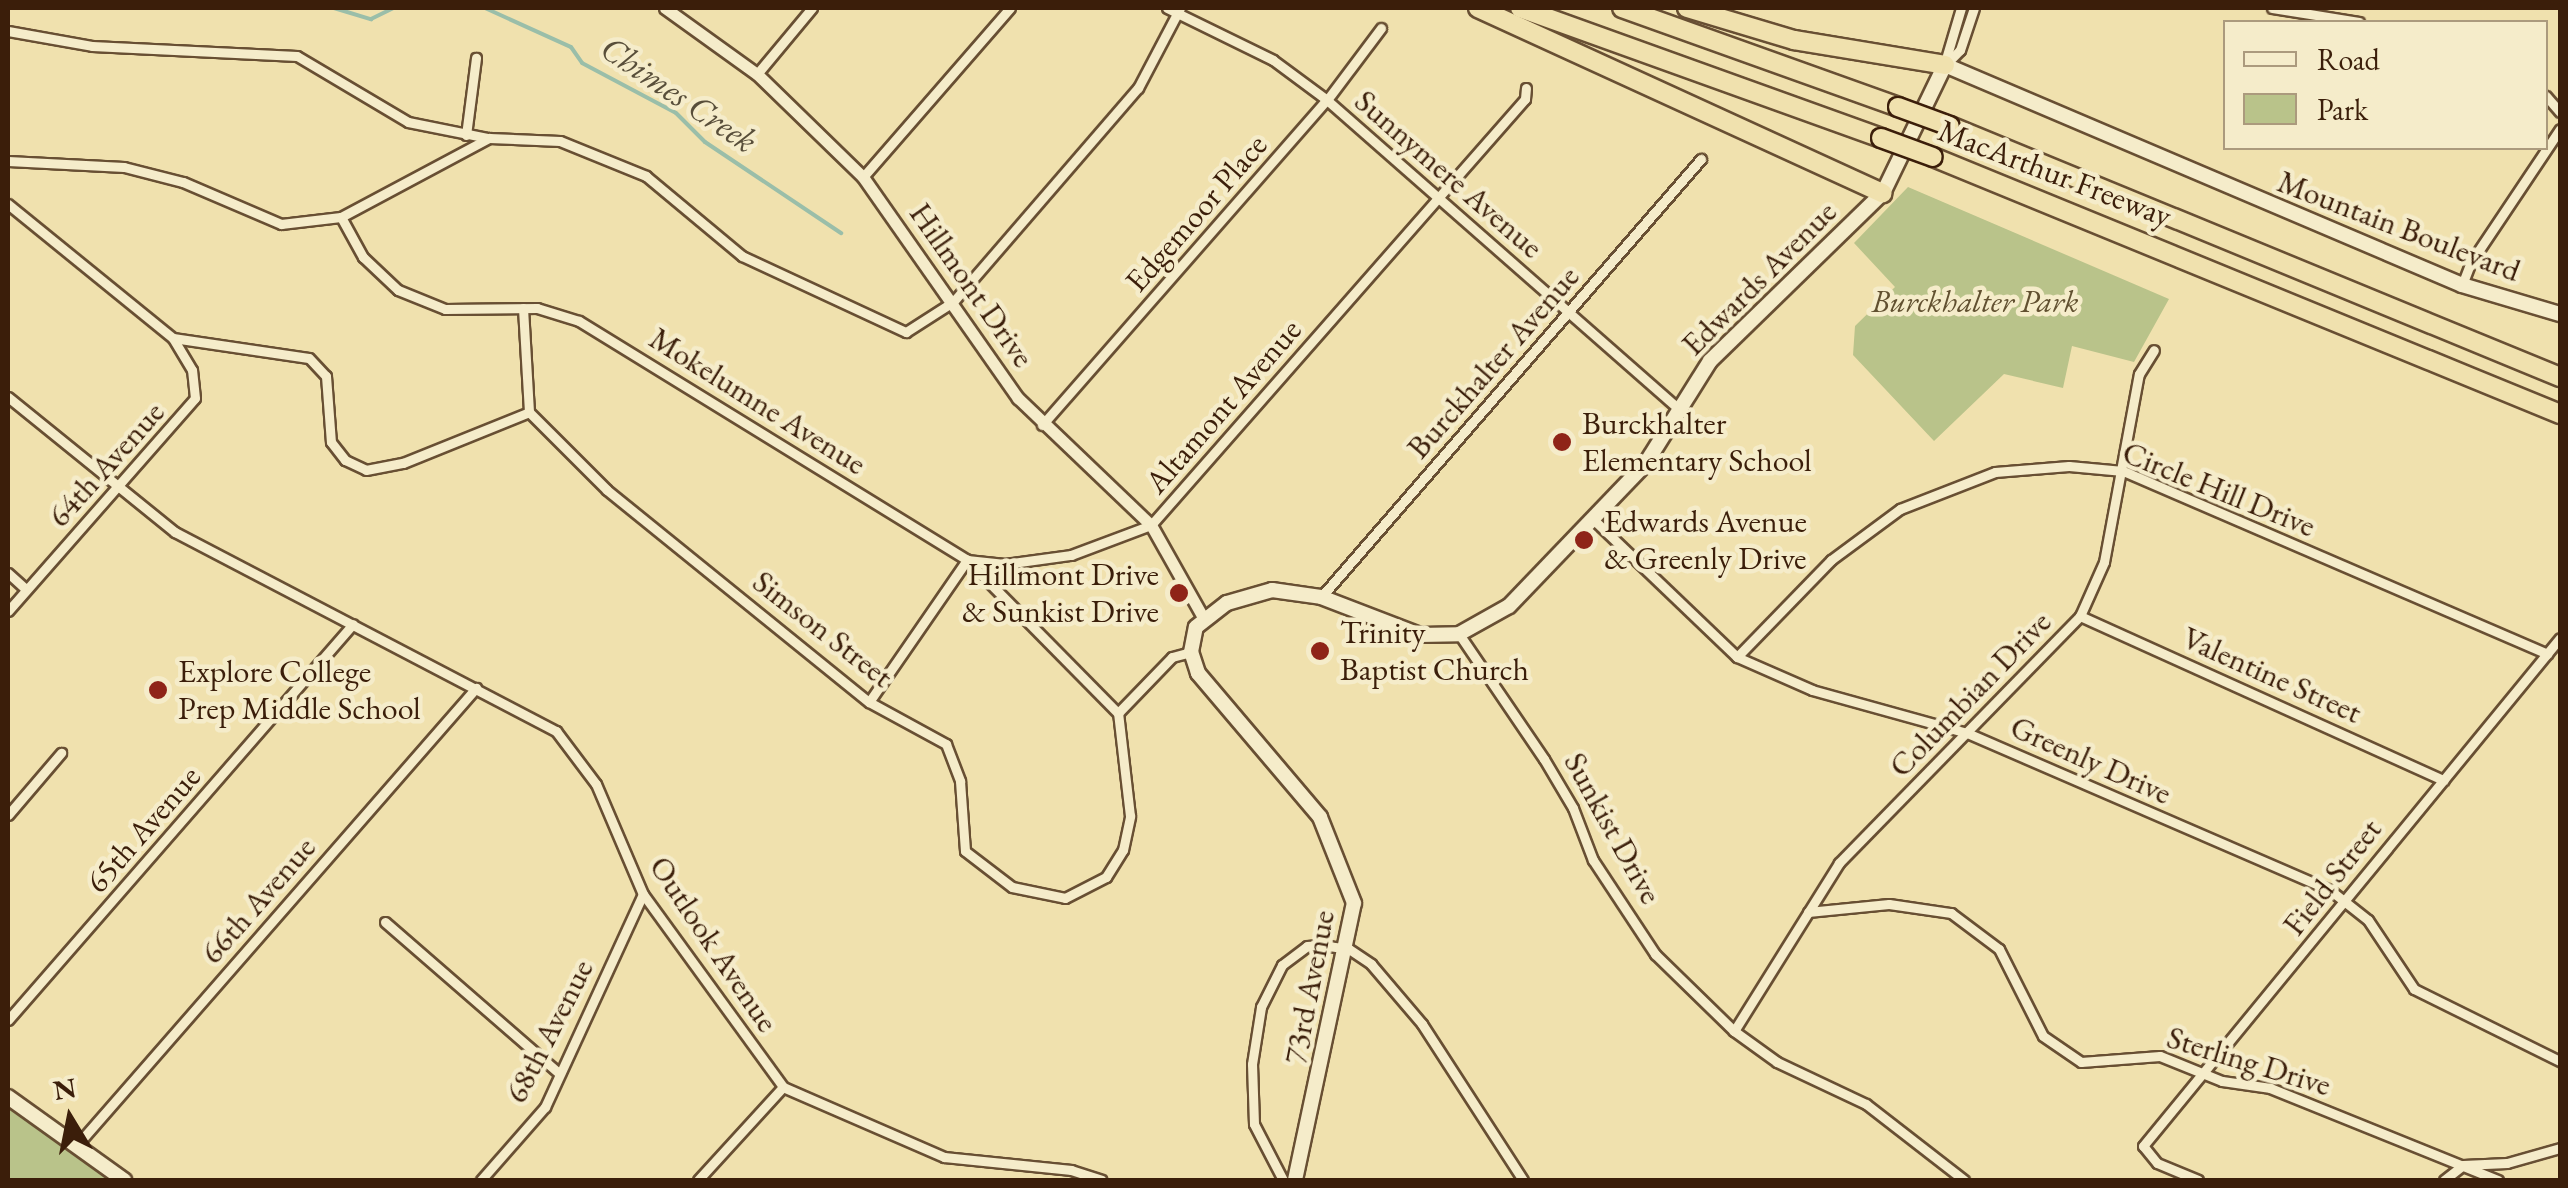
<!DOCTYPE html>
<style>
body{margin:0}
#map{position:relative;width:2568px;height:1188px;overflow:hidden;background:#f0e1ae;font-family:"EB Garamond",serif}
div>[style]{position:absolute}
[style*='--x']{left:calc(var(--x)*1px);top:calc(var(--y)*1px);width:calc(var(--w)*1px);rotate:calc(var(--a)*1deg)}
.green>*{inset:0;background:#b9c38a}
.stream>*{height:4px;margin:-2px;padding:0 2px;transform-origin:2px;border-radius:2px;background:#9abea9}
.roads{filter:drop-shadow(2px 0 #684f33) drop-shadow(-2px 0 #684f33) drop-shadow(0 2px #684f33) drop-shadow(0 -2px #684f33)}
.minor>*{height:9px;margin:-4.5px;padding:0 4.5px;transform-origin:4.5px;border-radius:4.5px;background:#f5ecca}
.tertiary>*{height:11px;margin:-5.5px;padding:0 5.5px;transform-origin:5.5px;border-radius:5.5px;background:#f5ecca}
.secondary>*{height:14px;margin:-7px;padding:0 7px;transform-origin:7px;border-radius:7px;background:#f5ecca}
.motorway>*{height:18px;margin:-9px;padding:0 9px;transform-origin:9px;border-radius:9px;background:#f0e1ae}
.bridges{filter:drop-shadow(2px 0 #3b1e0a) drop-shadow(-2px 0 #3b1e0a) drop-shadow(0 2px #3b1e0a) drop-shadow(0 -2px #3b1e0a)}
.motorway-bridge>*{height:18px;margin:-9px;padding:0 9px;transform-origin:9px;border-radius:9px;background:#f0e1ae}
.dots>*{width:28px;height:28px;translate:-50% -50%;box-sizing:border-box;border:5px solid #f5ecca;border-radius:50%}
span{translate:-50% -50%;white-space:nowrap;text-align:center;line-height:1.15;-webkit-text-stroke:9px #f5ecca;paint-order:stroke}
.street-label{font-size:32px;color:#3b1e0a}
.park-label{font-size:32px;color:#615030;font-style:italic}
.poi-label{font-size:32px;color:#3b1e0a}
.left{translate:0 -50%;text-align:left}
.right{translate:-100% -50%;text-align:right}
.water-label{font-size:35px;color:#584e3a;font-style:italic}
.frame{position:absolute;inset:0;border:10px solid #3b1e0a;pointer-events:none}
.legend{position:absolute;left:2223px;top:20px;width:325px;height:130px;box-sizing:border-box;background:#f5ecca;border:2px solid #ab9a7d;margin:0;padding:12px 18px;list-style:none;font-size:30px;color:#3b1e0a}
.legend li{display:flex;align-items:center;gap:20px;height:50px}
.legend b{width:50px;border:2px solid #ab9a7d}
.north{position:absolute;left:20px;top:1068px;width:100px;height:100px;-webkit-text-stroke:8px #f5ecca;paint-order:stroke;rotate:350deg;font-size:28px;font-weight:700;line-height:40px;text-align:center;color:#3b1e0a}
.north::after{content:'';display:block;margin:auto;width:35px;height:45px;background:#3b1e0a;clip-path:polygon(50% 0,100% 100%,50% 72%,0 100%)}
</style>
<div id="map">
<div class="green">
<i style="clip-path:polygon(1908px 187px,2169px 299px,2134px 362px,2072px 346px,2063px 388px,2004px 374px,1934px 441px,1853px 355px,1855px 326px,1895px 287px,1854px 243px)"></i>
<i style="clip-path:polygon(8px 1105px,82px 1153px,110px 1180px,8px 1180px)"></i>
</div>
<div class="stream">
<i style="--x:334;--y:8;--w:39;--a:17"></i>
<i style="--x:371;--y:19;--w:25;--a:-26"></i>
<i style="--x:464;--y:8;--w:10;--a:0"></i>
<i style="--x:485;--y:8;--w:94;--a:24.4"></i>
<i style="--x:571;--y:47;--w:19;--a:55"></i>
<i style="--x:582;--y:63;--w:106;--a:28"></i>
<i style="--x:676;--y:113;--w:41;--a:45"></i>
<i style="--x:705;--y:142;--w:164;--a:33.8"></i>
</div>
<div class="roads">
<div class="minor">
<i style="--x:1167;--y:8;--w:118;--a:26.1"></i>
<i style="--x:1273;--y:60;--w:67;--a:36.5"></i>
<i style="--x:1327;--y:100;--w:467;--a:41.3"></i>
<i style="--x:2272;--y:8;--w:88;--a:9.1"></i>
<i style="--x:8;--y:31;--w:85;--a:10.1"></i>
<i style="--x:92;--y:46;--w:205;--a:2.8"></i>
<i style="--x:297;--y:56;--w:129;--a:30.7"></i>
<i style="--x:408;--y:122;--w:82;--a:11.3"></i>
<i style="--x:1945;--y:62;--w:56;--a:-73.5"></i>
<i style="--x:1945;--y:65;--w:21;--a:-45"></i>
<i style="--x:1960;--y:50;--w:44;--a:-71.6"></i>
<i style="--x:757;--y:74;--w:86;--a:-50.2"></i>
<i style="--x:2546;--y:96;--w:21;--a:49"></i>
<i style="--x:466;--y:135;--w:78;--a:-82.6"></i>
<i style="--x:8;--y:161;--w:116;--a:3"></i>
<i style="--x:124;--y:167;--w:61;--a:14.3"></i>
<i style="--x:183;--y:182;--w:107;--a:23.2"></i>
<i style="--x:281;--y:224;--w:60;--a:-6.7"></i>
<i style="--x:341;--y:217;--w:168;--a:-28.1"></i>
<i style="--x:489;--y:138;--w:71;--a:2.4"></i>
<i style="--x:560;--y:141;--w:93;--a:22.1"></i>
<i style="--x:646;--y:176;--w:125;--a:39.8"></i>
<i style="--x:742;--y:256;--w:181;--a:24.9"></i>
<i style="--x:906;--y:332;--w:56;--a:-32.6"></i>
<i style="--x:953;--y:302;--w:283;--a:-49.2"></i>
<i style="--x:1138;--y:88;--w:90;--a:-62.3"></i>
<i style="--x:863;--y:177;--w:224;--a:-49"></i>
<i style="--x:8;--y:204;--w:213;--a:39.1"></i>
<i style="--x:173;--y:338;--w:137;--a:8.4"></i>
<i style="--x:309;--y:358;--w:25;--a:47"></i>
<i style="--x:326;--y:376;--w:66;--a:85.7"></i>
<i style="--x:331;--y:442;--w:23;--a:52"></i>
<i style="--x:345;--y:460;--w:23;--a:25"></i>
<i style="--x:366;--y:470;--w:38;--a:-11"></i>
<i style="--x:403;--y:463;--w:136;--a:-22"></i>
<i style="--x:341;--y:217;--w:46;--a:61.2"></i>
<i style="--x:363;--y:257;--w:48;--a:43.3"></i>
<i style="--x:398;--y:290;--w:51;--a:22"></i>
<i style="--x:445;--y:309;--w:92;--a:-0.6"></i>
<i style="--x:537;--y:308;--w:44;--a:17.2"></i>
<i style="--x:579;--y:321;--w:456;--a:31.6"></i>
<i style="--x:967;--y:560;--w:215;--a:45.4"></i>
<i style="--x:2462;--y:285;--w:25;--a:-69"></i>
<i style="--x:2471;--y:262;--w:160;--a:-56.2"></i>
<i style="--x:523;--y:308;--w:104;--a:86.7"></i>
<i style="--x:529;--y:412;--w:110;--a:45"></i>
<i style="--x:607;--y:490;--w:337;--a:39"></i>
<i style="--x:869;--y:702;--w:88;--a:28.6"></i>
<i style="--x:946;--y:744;--w:40;--a:69"></i>
<i style="--x:960;--y:781;--w:70;--a:85.9"></i>
<i style="--x:965;--y:851;--w:59;--a:37.5"></i>
<i style="--x:1012;--y:887;--w:54;--a:11.7"></i>
<i style="--x:1065;--y:898;--w:46;--a:-27.1"></i>
<i style="--x:1106;--y:877;--w:32;--a:-58"></i>
<i style="--x:1123;--y:850;--w:35;--a:-78"></i>
<i style="--x:1130;--y:816;--w:104;--a:-96.6"></i>
<i style="--x:1118;--y:713;--w:78;--a:-46"></i>
<i style="--x:1172;--y:657;--w:20;--a:-15"></i>
<i style="--x:8;--y:397;--w:215;--a:39"></i>
<i style="--x:175;--y:532;--w:430;--a:27.6"></i>
<i style="--x:556;--y:731;--w:66;--a:53"></i>
<i style="--x:596;--y:784;--w:120;--a:66.9"></i>
<i style="--x:643;--y:894;--w:238;--a:54"></i>
<i style="--x:783;--y:1087;--w:176;--a:23.5"></i>
<i style="--x:944;--y:1157;--w:128;--a:5.8"></i>
<i style="--x:1071;--y:1170;--w:32;--a:18"></i>
<i style="--x:1042;--y:425;--w:432;--a:-48.8"></i>
<i style="--x:1327;--y:100;--w:90;--a:-53.1"></i>
<i style="--x:1593;--y:519;--w:199;--a:43.8"></i>
<i style="--x:1737;--y:657;--w:82;--a:23.7"></i>
<i style="--x:1812;--y:690;--w:161;--a:15.5"></i>
<i style="--x:1967;--y:733;--w:395;--a:23.4"></i>
<i style="--x:2330;--y:890;--w:48;--a:38.3"></i>
<i style="--x:2368;--y:920;--w:83;--a:56.3"></i>
<i style="--x:2414;--y:989;--w:163;--a:26.3"></i>
<i style="--x:8;--y:573;--w:24;--a:42"></i>
<i style="--x:1321;--y:597;--w:580;--a:-49.06"></i>
<i style="--x:8;--y:611;--w:283;--a:-48.7"></i>
<i style="--x:195;--y:398;--w:28;--a:-96"></i>
<i style="--x:192;--y:370;--w:37;--a:-121"></i>
<i style="--x:2080;--y:616;--w:399;--a:24.3"></i>
<i style="--x:1459;--y:634;--w:151;--a:55.8"></i>
<i style="--x:1544;--y:759;--w:57;--a:59.4"></i>
<i style="--x:1573;--y:808;--w:56;--a:69"></i>
<i style="--x:1593;--y:860;--w:113;--a:56.6"></i>
<i style="--x:1655;--y:954;--w:110;--a:44.3"></i>
<i style="--x:1734;--y:1031;--w:53;--a:35.8"></i>
<i style="--x:1777;--y:1062;--w:98;--a:25.3"></i>
<i style="--x:1866;--y:1104;--w:124;--a:37.8"></i>
<i style="--x:1737;--y:657;--w:135;--a:-45.9"></i>
<i style="--x:1831;--y:560;--w:86;--a:-36.5"></i>
<i style="--x:1900;--y:509;--w:102;--a:-21.3"></i>
<i style="--x:1995;--y:472;--w:74;--a:-4.6"></i>
<i style="--x:2069;--y:466;--w:54;--a:5.3"></i>
<i style="--x:2123;--y:471;--w:462;--a:23.3"></i>
<i style="--x:869;--y:702;--w:173;--a:-55.4"></i>
<i style="--x:967;--y:560;--w:38;--a:6"></i>
<i style="--x:1005;--y:564;--w:67;--a:-7.8"></i>
<i style="--x:1071;--y:555;--w:85;--a:-20.6"></i>
<i style="--x:1151;--y:525;--w:567;--a:-48.72"></i>
<i style="--x:1525;--y:99;--w:11;--a:-85"></i>
<i style="--x:8;--y:815;--w:82;--a:-49.5"></i>
<i style="--x:1808;--y:912;--w:81;--a:-5.6"></i>
<i style="--x:1889;--y:904;--w:63;--a:8.3"></i>
<i style="--x:1951;--y:913;--w:60;--a:36.9"></i>
<i style="--x:1999;--y:949;--w:97;--a:63.2"></i>
<i style="--x:2043;--y:1036;--w:46;--a:34.4"></i>
<i style="--x:2081;--y:1062;--w:79;--a:-4.3"></i>
<i style="--x:2160;--y:1056;--w:67;--a:22"></i>
<i style="--x:2222;--y:1081;--w:49;--a:8.3"></i>
<i style="--x:2270;--y:1088;--w:246;--a:22"></i>
<i style="--x:385;--y:922;--w:230;--a:41"></i>
<i style="--x:8;--y:1020;--w:525;--a:-48.94"></i>
<i style="--x:1734;--y:1031;--w:198;--a:-58"></i>
<i style="--x:1839;--y:863;--w:345;--a:-45.7"></i>
<i style="--x:2080;--y:616;--w:59;--a:-66"></i>
<i style="--x:2104;--y:562;--w:191;--a:-79.5"></i>
<i style="--x:2139;--y:374;--w:28;--a:-58"></i>
<i style="--x:77;--y:1145;--w:607;--a:-48.88"></i>
<i style="--x:481;--y:1180;--w:97;--a:-48.8"></i>
<i style="--x:545;--y:1107;--w:234;--a:-65.3"></i>
<i style="--x:698;--y:1180;--w:126;--a:-47.6"></i>
<i style="--x:1283;--y:1180;--w:63;--a:-117.4"></i>
<i style="--x:1254;--y:1124;--w:60;--a:-91.9"></i>
<i style="--x:1252;--y:1064;--w:58;--a:-81"></i>
<i style="--x:1261;--y:1007;--w:47;--a:-63.4"></i>
<i style="--x:1282;--y:965;--w:31;--a:-37"></i>
<i style="--x:1307;--y:946;--w:14;--a:-4"></i>
<i style="--x:1321;--y:945;--w:28;--a:8"></i>
<i style="--x:1349;--y:949;--w:27;--a:34"></i>
<i style="--x:1371;--y:964;--w:79;--a:49.6"></i>
<i style="--x:1422;--y:1024;--w:186;--a:57.1"></i>
<i style="--x:2198;--y:1180;--w:44;--a:-157.5"></i>
<i style="--x:2157;--y:1163;--w:22;--a:-129"></i>
<i style="--x:2143;--y:1146;--w:657;--a:-50.62"></i>
<i style="--x:2444;--y:1180;--w:24;--a:-38"></i>
<i style="--x:2463;--y:1165;--w:44;--a:-2.6"></i>
<i style="--x:2507;--y:1163;--w:55;--a:-15.8"></i>
</div>
<div class="tertiary">
<i style="--x:665;--y:8;--w:113;--a:35.7"></i>
<i style="--x:757;--y:74;--w:148;--a:44.2"></i>
<i style="--x:863;--y:177;--w:270;--a:55"></i>
<i style="--x:1018;--y:398;--w:184;--a:43.7"></i>
<i style="--x:1151;--y:525;--w:108;--a:60.6"></i>
</div>
<div class="secondary">
<i style="--x:8;--y:1097;--w:143;--a:35.6"></i>
<i style="--x:1295;--y:1180;--w:283;--a:-78"></i>
<i style="--x:1354;--y:903;--w:92;--a:-111.6"></i>
<i style="--x:1320;--y:817;--w:189;--a:-130.3"></i>
<i style="--x:1198;--y:673;--w:22;--a:-108"></i>
<i style="--x:1191;--y:652;--w:25;--a:-79"></i>
<i style="--x:1196;--y:627;--w:39;--a:-38"></i>
<i style="--x:1227;--y:603;--w:47;--a:-16.1"></i>
<i style="--x:1272;--y:590;--w:49;--a:8.1"></i>
<i style="--x:1321;--y:597;--w:106;--a:21"></i>
<i style="--x:1420;--y:635;--w:39;--a:-1"></i>
<i style="--x:1459;--y:634;--w:57;--a:-29.2"></i>
<i style="--x:1509;--y:606;--w:198;--a:-46.2"></i>
<i style="--x:1646;--y:463;--w:120;--a:-57.9"></i>
<i style="--x:1710;--y:361;--w:241;--a:-44.2"></i>
<i style="--x:1883;--y:193;--w:142;--a:-64.2"></i>
<i style="--x:1945;--y:65;--w:562;--a:23.05"></i>
<i style="--x:2462;--y:285;--w:102;--a:16.5"></i>
</div>
<div class="motorway">
<i style="--x:1478;--y:8;--w:445;--a:24.6"></i>
<i style="--x:1520;--y:8;--w:384;--a:19.8"></i>
<i style="--x:1622;--y:8;--w:293;--a:19.7"></i>
<i style="--x:1687;--y:8;--w:112;--a:16.7"></i>
<i style="--x:1794;--y:40;--w:153;--a:9.4"></i>
<i style="--x:1950;--y:126;--w:660;--a:22.37"></i>
<i style="--x:1933;--y:157;--w:678;--a:22.29"></i>
</div>
</div>
<div class="bridges">
<div class="motorway-bridge">
<i style="--x:1898;--y:107;--w:55;--a:20.1"></i>
<i style="--x:1881;--y:138;--w:55;--a:20.1"></i>
</div>
</div>
<div class="dots">
<i style="left:1562px;top:442px;background:#8f2418"></i>
<i style="left:1584px;top:540px;background:#8f2418"></i>
<i style="left:1179px;top:593px;background:#8f2418"></i>
<i style="left:1320px;top:651px;background:#8f2418"></i>
<i style="left:158px;top:690px;background:#8f2418"></i>
</div>
<div class="street-label">
<span style="left:2055px;top:173px;rotate:21deg">MacArthur Freeway</span>
<span style="left:1449px;top:174px;rotate:41deg">Sunnymere Avenue</span>
<span style="left:1196px;top:213px;rotate:-49deg">Edgemoor Place</span>
<span style="left:2399px;top:226px;rotate:21deg">Mountain Boulevard</span>
<span style="left:1759px;top:278px;rotate:-45deg">Edwards Avenue</span>
<span style="left:972px;top:285px;rotate:55deg">Hillmont Drive</span>
<span style="left:1493px;top:362px;rotate:-49deg">Burckhalter Avenue</span>
<span style="left:758px;top:401px;rotate:32deg">Mokelumne Avenue</span>
<span style="left:1223px;top:406px;rotate:-49deg">Altamont Avenue</span>
<span style="left:106px;top:464px;rotate:-48deg">64th Avenue</span>
<span style="left:2219px;top:489px;rotate:22deg">Circle Hill Drive</span>
<span style="left:823px;top:629px;rotate:38deg">Simson Street</span>
<span style="left:2272px;top:675px;rotate:24deg">Valentine Street</span>
<span style="left:1970px;top:694px;rotate:-46deg">Columbian Drive</span>
<span style="left:2091px;top:760px;rotate:24deg">Greenly Drive</span>
<span style="left:1613px;top:828px;rotate:61deg">Sunkist Drive</span>
<span style="left:143px;top:829px;rotate:-49deg">65th Avenue</span>
<span style="left:2332px;top:877px;rotate:-52deg">Field Street</span>
<span style="left:258px;top:900px;rotate:-49deg">66th Avenue</span>
<span style="left:714px;top:944px;rotate:56deg">Outlook Avenue</span>
<span style="left:1309px;top:987px;rotate:-79deg">73rd Avenue</span>
<span style="left:549px;top:1031px;rotate:-63deg">68th Avenue</span>
<span style="left:2249px;top:1061px;rotate:17deg">Sterling Drive</span>
</div>
<div class="park-label">
<span style="left:1975px;top:301px">Burckhalter Park</span>
</div>
<div class="poi-label">
<span class="left" style="left:1582px;top:442px">Burckhalter<br>Elementary School</span>
<span class="left" style="left:1604px;top:540px">Edwards Avenue<br>&amp; Greenly Drive</span>
<span class="right" style="left:1159px;top:593px">Hillmont Drive<br>&amp; Sunkist Drive</span>
<span class="left" style="left:1340px;top:651px">Trinity<br>Baptist Church</span>
<span class="left" style="left:178px;top:690px">Explore College<br>Prep Middle School</span>
</div>
<div class="water-label">
<span style="left:679px;top:94px;rotate:34deg">Chimes Creek</span>
</div>
<div class="frame"></div>
<ul class="legend">
<li><b style="height:12px;background:#f5ecca"></b>Road</li>
<li><b style="height:28px;background:#b9c38a"></b>Park</li>
</ul>
<div class="north">N</div>
</div>
